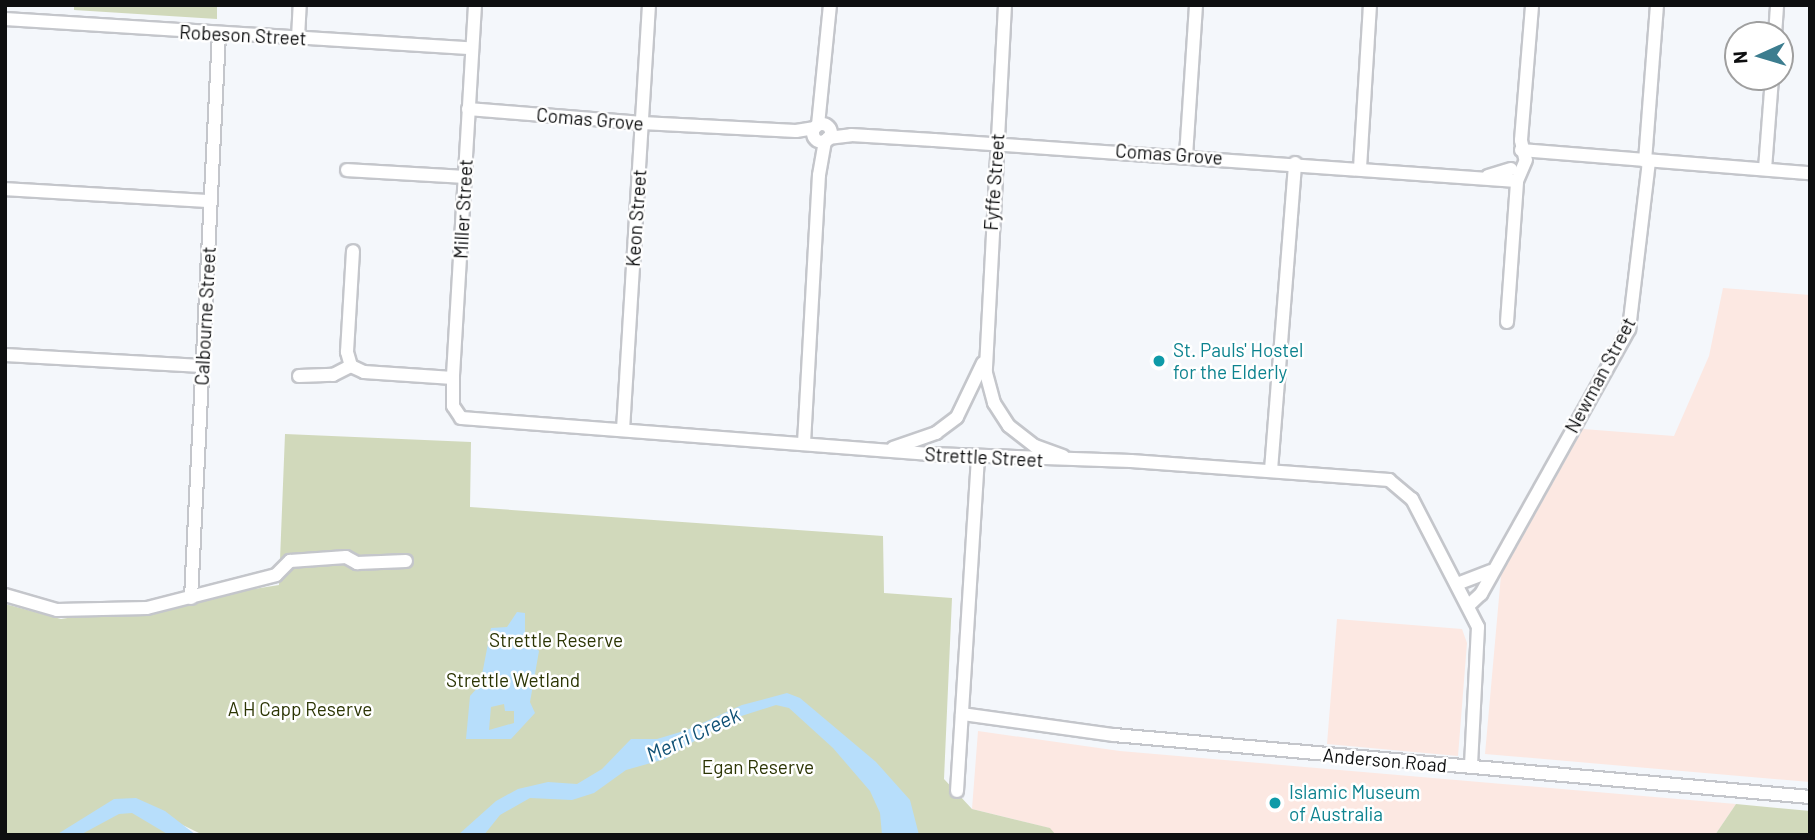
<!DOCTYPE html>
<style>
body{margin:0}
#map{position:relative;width:1815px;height:840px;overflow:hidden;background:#f4f7fb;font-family:Barlow,sans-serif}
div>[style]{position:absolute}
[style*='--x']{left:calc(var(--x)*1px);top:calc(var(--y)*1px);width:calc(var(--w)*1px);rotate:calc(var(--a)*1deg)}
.commercial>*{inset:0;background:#fce8e2}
.green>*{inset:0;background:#d1d9bb}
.water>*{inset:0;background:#b7defb}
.roads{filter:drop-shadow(2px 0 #c4c6cb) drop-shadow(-2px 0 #c4c6cb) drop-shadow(0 2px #c4c6cb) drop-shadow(0 -2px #c4c6cb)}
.street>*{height:12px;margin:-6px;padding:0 6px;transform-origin:6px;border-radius:6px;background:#fff}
.street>.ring{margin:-6px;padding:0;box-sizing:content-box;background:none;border:12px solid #fff;border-radius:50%}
.dots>*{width:19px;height:19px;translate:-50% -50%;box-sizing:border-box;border:4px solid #fff;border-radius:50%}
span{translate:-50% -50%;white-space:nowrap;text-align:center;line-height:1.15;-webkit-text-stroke:5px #fff;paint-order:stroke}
.street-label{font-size:19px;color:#0e0f10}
.culture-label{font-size:19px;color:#0d838f}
.left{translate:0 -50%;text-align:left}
.park-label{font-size:19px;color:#2c3504}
.water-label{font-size:21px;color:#0f5075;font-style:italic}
.frame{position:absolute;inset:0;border:7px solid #0e0f10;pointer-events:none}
.north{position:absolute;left:1724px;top:21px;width:70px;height:70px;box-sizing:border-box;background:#fff;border:2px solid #9f9f9f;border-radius:50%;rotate:266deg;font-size:19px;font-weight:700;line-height:28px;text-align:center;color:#0e0f10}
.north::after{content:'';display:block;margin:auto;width:24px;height:32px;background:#3c7d8f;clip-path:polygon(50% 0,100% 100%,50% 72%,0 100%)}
</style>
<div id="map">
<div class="commercial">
<i style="clip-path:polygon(1723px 288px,1810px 295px,1810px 782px,1485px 754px,1501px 575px,1583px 429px,1674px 436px,1709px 356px)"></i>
<i style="clip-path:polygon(1337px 619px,1462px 629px,1467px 643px,1458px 756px,1327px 744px)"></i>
<i style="clip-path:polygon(978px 731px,1120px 751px,1736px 804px,1715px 835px,1056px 835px,1049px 828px,972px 809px)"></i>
</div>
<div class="green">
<i style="clip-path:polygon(74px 5px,217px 5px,217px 19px,74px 10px)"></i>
<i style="clip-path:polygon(285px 434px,471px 442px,470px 507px,883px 536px,884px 593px,952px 598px,944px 779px,972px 809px,1050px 828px,1056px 835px,203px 835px,150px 809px,186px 835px,5px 835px,5px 604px,61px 619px,279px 585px)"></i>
<i style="clip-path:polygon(1736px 804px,1810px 811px,1810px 835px,1715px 835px)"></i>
</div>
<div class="water">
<i style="clip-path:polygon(evenodd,517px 612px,525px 613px,525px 636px,539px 651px,530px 702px,535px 713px,511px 739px,466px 739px,470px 696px,480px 685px,491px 628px,507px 627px,517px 612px,504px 704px,505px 711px,514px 711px,514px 723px,489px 730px,491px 707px,504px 704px)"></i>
<i style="clip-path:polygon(787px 693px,800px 698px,876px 762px,910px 800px,919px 835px,882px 835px,880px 813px,870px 791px,833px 748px,789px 708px,776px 705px,729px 720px,665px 759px,626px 770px,594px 793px,572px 800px,530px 798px,500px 815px,484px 835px,458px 835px,496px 801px,518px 789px,548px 782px,577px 784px,602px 769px,631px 739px,657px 739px,687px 730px,742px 705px)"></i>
<i style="clip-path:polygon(136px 798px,165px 811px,196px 835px,169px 835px,132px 813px,119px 814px,80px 835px,56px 835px,114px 799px)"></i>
</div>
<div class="roads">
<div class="street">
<i style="--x:475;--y:5;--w:374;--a:93.4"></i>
<i style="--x:453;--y:378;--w:28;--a:90"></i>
<i style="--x:453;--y:406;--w:14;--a:56"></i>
<i style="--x:461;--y:418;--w:471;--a:4.4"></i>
<i style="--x:931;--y:454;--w:200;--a:2"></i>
<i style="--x:1131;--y:461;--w:259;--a:4.2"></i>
<i style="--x:1389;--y:480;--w:30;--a:40"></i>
<i style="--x:1412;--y:499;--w:144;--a:62.7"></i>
<i style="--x:1478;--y:627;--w:140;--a:92.9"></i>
<i style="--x:1005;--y:5;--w:368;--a:93"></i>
<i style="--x:986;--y:373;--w:31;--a:75"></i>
<i style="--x:994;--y:403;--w:27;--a:57"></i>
<i style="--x:1009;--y:426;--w:33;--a:38"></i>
<i style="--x:1035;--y:446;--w:30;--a:20"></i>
<i style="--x:5;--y:19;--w:468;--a:3.6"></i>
<i style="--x:1775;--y:35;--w:30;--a:-86"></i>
<i style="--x:298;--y:38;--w:33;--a:-87"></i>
<i style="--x:468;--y:109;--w:175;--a:4.6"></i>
<i style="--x:642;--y:123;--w:154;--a:3"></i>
<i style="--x:796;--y:131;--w:19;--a:-9"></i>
<i class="ring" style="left:813px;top:124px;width:6px;height:6px"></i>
<i style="--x:818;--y:125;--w:121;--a:-84.3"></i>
<i style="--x:828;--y:138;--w:23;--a:-7"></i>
<i style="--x:851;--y:135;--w:83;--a:3.4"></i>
<i style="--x:934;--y:140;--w:584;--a:4.02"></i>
<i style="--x:1521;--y:150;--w:290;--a:4.6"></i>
<i style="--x:1186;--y:156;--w:151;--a:-86.2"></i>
<i style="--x:1525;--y:158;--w:18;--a:-103"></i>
<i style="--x:1521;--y:140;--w:135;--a:-85.3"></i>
<i style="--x:1645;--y:161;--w:156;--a:-85.6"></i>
<i style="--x:1360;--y:168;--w:163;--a:-86.5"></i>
<i style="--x:1765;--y:169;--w:92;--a:-85.6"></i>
<i style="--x:347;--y:170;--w:117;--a:3.4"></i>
<i style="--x:1488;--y:176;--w:24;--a:-17"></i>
<i style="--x:5;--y:189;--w:205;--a:3.4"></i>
<i style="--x:1507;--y:322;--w:141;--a:-85.9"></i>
<i style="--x:1517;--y:181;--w:23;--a:-67"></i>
<i style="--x:5;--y:355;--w:197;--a:3.2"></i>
<i style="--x:351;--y:366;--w:15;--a:-106"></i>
<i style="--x:347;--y:352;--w:101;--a:-86.6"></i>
<i style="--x:351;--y:366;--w:14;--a:25"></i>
<i style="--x:364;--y:372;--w:89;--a:3.9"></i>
<i style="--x:299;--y:376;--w:34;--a:-2"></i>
<i style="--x:333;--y:375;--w:20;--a:-27"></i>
<i style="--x:623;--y:430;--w:426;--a:-86.5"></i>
<i style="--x:804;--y:443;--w:268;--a:-86.8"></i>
<i style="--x:819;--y:175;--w:35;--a:-80"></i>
<i style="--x:893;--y:448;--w:46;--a:-19.2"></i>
<i style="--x:936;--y:433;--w:26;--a:-37"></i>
<i style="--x:957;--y:417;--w:60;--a:-64.3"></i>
<i style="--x:1271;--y:470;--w:308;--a:-85.5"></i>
<i style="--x:1457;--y:584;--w:36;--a:-21"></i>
<i style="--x:5;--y:595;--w:54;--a:16.1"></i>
<i style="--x:57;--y:610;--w:90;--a:-1.3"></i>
<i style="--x:147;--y:608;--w:133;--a:-14.3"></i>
<i style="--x:276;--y:575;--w:20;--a:-45"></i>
<i style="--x:290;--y:561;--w:56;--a:-4.1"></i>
<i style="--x:346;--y:557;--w:13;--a:29"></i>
<i style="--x:357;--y:563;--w:49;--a:-2.3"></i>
<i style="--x:191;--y:598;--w:565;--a:-87.16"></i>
<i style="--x:1468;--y:606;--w:18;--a:-43"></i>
<i style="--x:1481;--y:594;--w:304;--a:-60.8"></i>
<i style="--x:1629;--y:329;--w:169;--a:-83.2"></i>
<i style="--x:962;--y:714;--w:153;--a:7.9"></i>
<i style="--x:1114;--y:735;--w:699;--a:5.09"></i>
<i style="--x:957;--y:791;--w:335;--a:-86.4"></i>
</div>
</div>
<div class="dots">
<i style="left:1159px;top:361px;background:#0f9aa8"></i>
<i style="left:1275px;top:803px;background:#0f9aa8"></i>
</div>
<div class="street-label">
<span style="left:243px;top:35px;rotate:3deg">Robeson Street</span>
<span style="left:590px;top:119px;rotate:5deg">Comas Grove</span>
<span style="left:1169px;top:154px;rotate:4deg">Comas Grove</span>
<span style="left:994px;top:182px;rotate:-86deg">Fyffe Street</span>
<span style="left:463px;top:209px;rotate:-87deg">Miller Street</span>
<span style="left:636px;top:218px;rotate:-86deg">Keon Street</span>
<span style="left:205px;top:316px;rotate:-87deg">Calbourne Street</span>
<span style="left:1600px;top:375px;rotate:-62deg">Newman Street</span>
<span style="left:984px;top:457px;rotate:3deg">Strettle Street</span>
<span style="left:1385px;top:760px;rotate:5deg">Anderson Road</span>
</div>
<div class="culture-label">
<span class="left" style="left:1173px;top:361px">St. Pauls' Hostel<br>for the Elderly</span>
<span class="left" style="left:1289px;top:803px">Islamic Museum<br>of Australia</span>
</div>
<div class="park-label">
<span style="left:556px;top:640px">Strettle Reserve</span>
<span style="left:513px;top:680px">Strettle Wetland</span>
<span style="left:300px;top:709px">A H Capp Reserve</span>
<span style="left:758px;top:767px">Egan Reserve</span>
</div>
<div class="water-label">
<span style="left:693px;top:734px;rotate:-25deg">Merri Creek</span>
</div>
<div class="frame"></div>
<div class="north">N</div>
</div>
